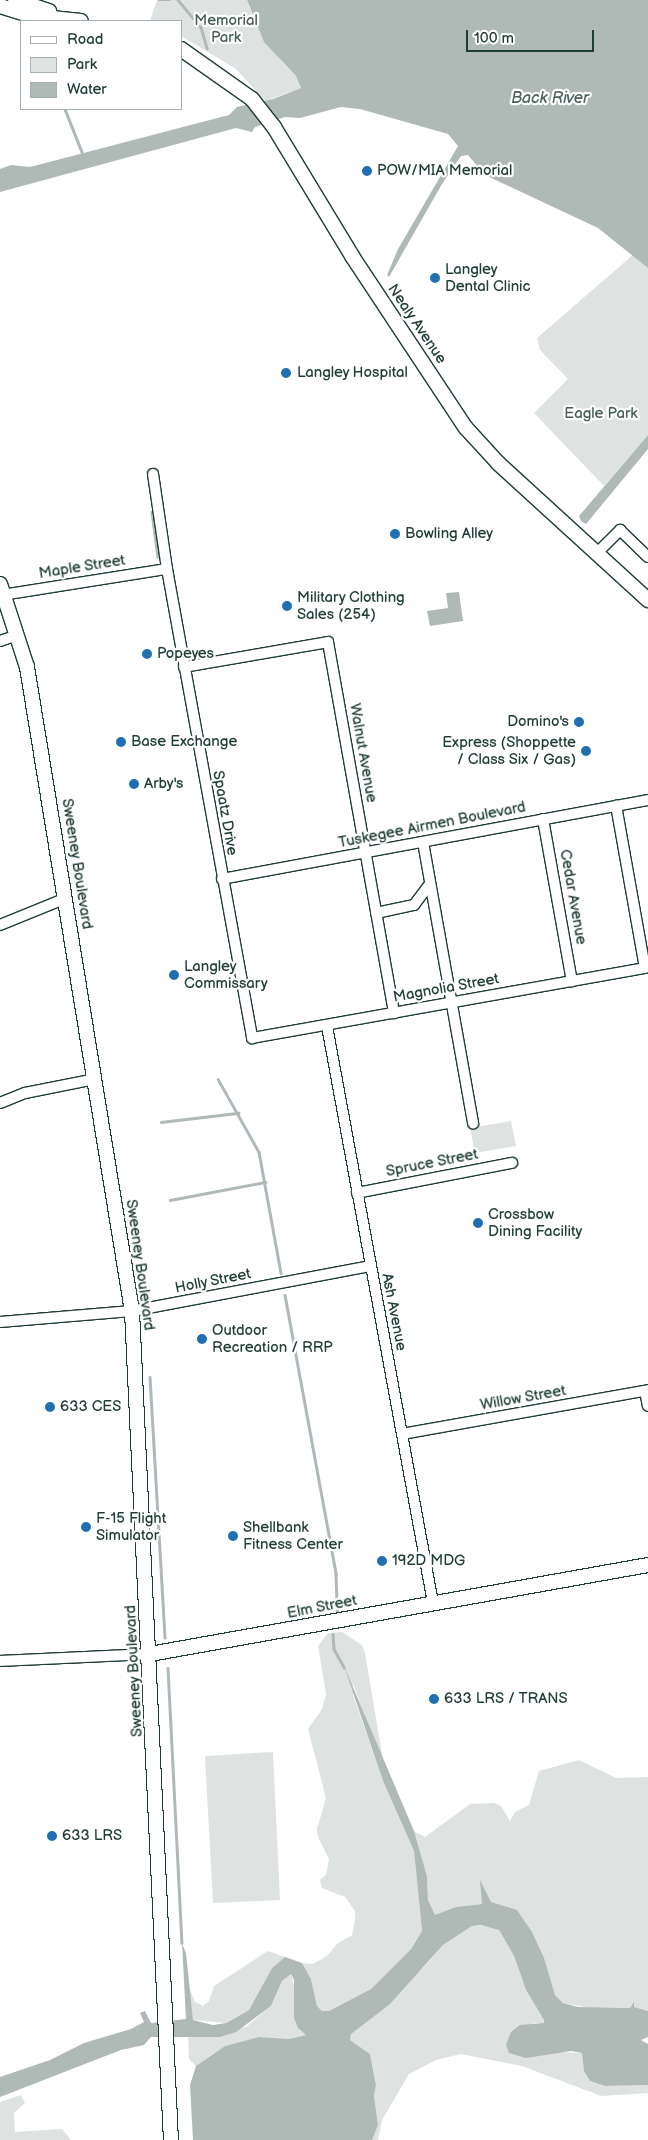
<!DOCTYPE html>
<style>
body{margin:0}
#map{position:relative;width:648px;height:2140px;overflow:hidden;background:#fff;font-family:"Balsamiq Sans",sans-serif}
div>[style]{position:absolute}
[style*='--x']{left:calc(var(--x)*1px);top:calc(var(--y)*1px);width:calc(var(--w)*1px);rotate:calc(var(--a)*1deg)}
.green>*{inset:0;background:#dee3e2}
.water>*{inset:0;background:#afbab7}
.stream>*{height:2.5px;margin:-1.25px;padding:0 1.25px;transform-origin:1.25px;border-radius:1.25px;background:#afbab7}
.roads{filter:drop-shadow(1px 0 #1f3d34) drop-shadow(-1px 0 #1f3d34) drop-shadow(0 1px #1f3d34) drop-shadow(0 -1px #1f3d34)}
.street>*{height:10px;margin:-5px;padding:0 5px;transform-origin:5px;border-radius:5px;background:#fff}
.secondary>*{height:14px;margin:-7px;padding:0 7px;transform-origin:7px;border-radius:7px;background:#fff}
.dots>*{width:14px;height:14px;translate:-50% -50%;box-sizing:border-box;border:2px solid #fff;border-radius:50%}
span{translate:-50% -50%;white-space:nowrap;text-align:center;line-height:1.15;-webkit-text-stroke:4.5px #fff;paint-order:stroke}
.park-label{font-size:15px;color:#455e57}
.poi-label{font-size:15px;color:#1f3d34}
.left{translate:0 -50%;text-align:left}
.right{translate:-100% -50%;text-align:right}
.street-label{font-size:15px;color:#1f3d34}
.water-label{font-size:16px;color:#4a625b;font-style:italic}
.legend{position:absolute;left:20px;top:20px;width:162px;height:90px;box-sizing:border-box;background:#fff;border:1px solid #a5b1ae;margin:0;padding:6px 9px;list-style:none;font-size:15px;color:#1f3d34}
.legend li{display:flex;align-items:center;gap:10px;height:25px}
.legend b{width:25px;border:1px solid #a5b1ae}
.scale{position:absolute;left:466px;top:30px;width:128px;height:22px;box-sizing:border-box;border:2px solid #1f3d34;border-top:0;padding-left:6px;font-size:15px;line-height:18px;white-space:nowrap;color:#1f3d34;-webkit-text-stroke:4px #fff;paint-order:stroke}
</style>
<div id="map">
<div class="green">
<i style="clip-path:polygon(157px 0,247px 0,255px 23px,282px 62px,296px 76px,301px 88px,265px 101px,236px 69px,181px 36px,181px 21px,150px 21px)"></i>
<i style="clip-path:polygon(634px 254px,648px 268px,648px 435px,604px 486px,534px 413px,568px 379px,540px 350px,537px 338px)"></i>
<i style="clip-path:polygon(511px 1121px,516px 1146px,475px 1153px,470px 1128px)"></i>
<i style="clip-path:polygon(342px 1632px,362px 1645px,365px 1653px,384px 1766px,353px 1684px,353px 1695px,383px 1781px,414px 1851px,422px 1931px,411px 1949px,371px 1989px,329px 2011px,322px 2011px,317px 2006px,311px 1979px,302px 1963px,313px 1964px,327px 1956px,337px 1944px,352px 1935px,355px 1919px,355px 1911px,345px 1897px,322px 1888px,320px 1880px,326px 1875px,329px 1859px,318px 1837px,317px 1829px,326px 1798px,308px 1729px,322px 1709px,326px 1694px,318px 1646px,328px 1633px)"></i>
<i style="clip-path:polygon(273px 1752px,280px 1900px,213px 1903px,205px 1756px)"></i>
<i style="clip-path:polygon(579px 1760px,616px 1778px,648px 1777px,648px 2011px,634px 2007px,634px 2003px,630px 2008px,590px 2008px,563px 2003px,555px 1995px,526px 1924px,517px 1911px,491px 1902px,481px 1883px,482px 1904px,456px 1907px,435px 1916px,428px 1900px,427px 1876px,414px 1831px,425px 1837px,470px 1804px,494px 1803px,501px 1806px,510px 1821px,515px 1812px,529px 1805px,539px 1771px)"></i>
<i style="clip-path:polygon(492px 1925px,499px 1930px,514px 1956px,526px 1990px,544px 2020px,544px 2023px,533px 2023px,558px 2052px,582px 2053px,590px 2081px,605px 2086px,648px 2085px,648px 2093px,601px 2096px,522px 2066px,461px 2054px,436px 2060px,409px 2074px,382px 2120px,378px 2140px,372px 2140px,378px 2125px,374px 2096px,376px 2084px,370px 2054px,350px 2040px,351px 2034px,424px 1967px,443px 1945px,472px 1926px)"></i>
<i style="clip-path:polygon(268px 1951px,285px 1957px,272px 1968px,249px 2010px,225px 2023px,193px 2020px,189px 1987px,195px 2002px,203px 2006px,209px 2001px,214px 1986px)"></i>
<i style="clip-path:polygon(291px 1974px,306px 2035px,289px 2039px,259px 2037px,225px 2046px,196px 2066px,189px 2059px,188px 2037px,200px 2037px,246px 2027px,271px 2006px,282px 1981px)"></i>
<i style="clip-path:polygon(21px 2095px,25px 2103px,14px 2113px,15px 2132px,62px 2129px,71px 2140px,0 2140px,0 2102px)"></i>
</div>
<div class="water">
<i style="clip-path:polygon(247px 0,648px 0,648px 268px,598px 228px,485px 175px,468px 155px,461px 156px,442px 184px,389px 277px,387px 275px,398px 249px,458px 146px,448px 134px,360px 109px,341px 107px,300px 118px,285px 117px,255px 127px,252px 132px,236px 128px,0 192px,0 169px,11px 165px,30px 167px,229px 115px,237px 107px,273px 99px,301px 88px,296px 76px,264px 42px)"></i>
<i style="clip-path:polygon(648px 435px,648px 449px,586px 524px,581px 521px,579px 516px)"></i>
<i style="clip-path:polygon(459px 592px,463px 621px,430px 626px,427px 611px,448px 608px,446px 593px)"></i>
<i style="clip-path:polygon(344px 1666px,414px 1831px,427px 1876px,428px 1900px,435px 1915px,456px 1907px,482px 1904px,480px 1880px,491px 1902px,517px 1910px,532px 1932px,544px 1958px,555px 1995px,563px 2003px,578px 2007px,622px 2008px,630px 2008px,634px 2002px,634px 2007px,648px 2011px,648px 2037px,641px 2040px,648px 2044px,648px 2085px,605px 2086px,590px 2081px,584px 2071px,582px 2053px,571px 2051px,526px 2058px,509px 2053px,506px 2045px,511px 2032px,520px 2025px,544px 2023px,544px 2020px,526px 1990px,514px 1956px,499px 1930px,481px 1925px,472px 1926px,443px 1945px,390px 2004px,351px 2034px,350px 2040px,370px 2054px,376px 2085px,374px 2096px,378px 2125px,372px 2140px,193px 2140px,190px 2085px,196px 2066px,225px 2046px,259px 2037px,289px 2039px,306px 2035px,298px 2028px,294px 2018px,294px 1980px,291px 1974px,282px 1981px,271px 2006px,236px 2032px,220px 2037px,151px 2037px,144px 2045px,121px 2050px,0 2097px,0 2077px,50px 2060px,84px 2043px,131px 2029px,144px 2022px,140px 2013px,145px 2011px,151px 2023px,186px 2019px,182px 1943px,186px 1953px,193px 2020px,213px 2025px,226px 2023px,249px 2010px,272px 1968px,285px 1957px,302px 1963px,311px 1979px,317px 2006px,322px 2011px,329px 2011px,371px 1989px,411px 1949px,422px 1931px,414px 1851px,383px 1781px)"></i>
</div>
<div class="stream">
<i style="--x:159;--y:0;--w:11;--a:0"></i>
<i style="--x:178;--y:0;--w:35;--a:50"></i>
<i style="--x:201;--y:27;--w:22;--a:74"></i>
<i style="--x:65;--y:109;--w:46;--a:68.4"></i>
<i style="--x:152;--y:512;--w:45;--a:82.4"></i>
<i style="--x:218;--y:1079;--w:84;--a:60.7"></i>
<i style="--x:259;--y:1152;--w:123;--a:79.7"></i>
<i style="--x:161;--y:1122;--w:78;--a:-6.7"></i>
<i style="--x:170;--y:1200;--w:97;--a:-10.7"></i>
<i style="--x:285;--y:1295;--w:284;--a:79.6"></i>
<i style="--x:336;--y:1574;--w:38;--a:88"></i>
<i style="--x:150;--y:1377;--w:261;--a:86.7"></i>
<i style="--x:333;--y:1634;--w:15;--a:86"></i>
<i style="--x:334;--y:1649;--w:21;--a:61"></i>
<i style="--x:168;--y:1668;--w:275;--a:87.1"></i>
</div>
<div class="roads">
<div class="street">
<i style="--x:153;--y:474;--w:96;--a:81.6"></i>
<i style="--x:167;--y:569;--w:477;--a:79.7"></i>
<i style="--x:252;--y:1038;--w:399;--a:-10.1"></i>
<i style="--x:645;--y:968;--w:165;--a:-100.1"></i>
<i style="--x:597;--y:553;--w:33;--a:-45"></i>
<i style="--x:620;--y:530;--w:39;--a:44"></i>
<i style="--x:2;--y:595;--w:167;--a:-9"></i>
<i style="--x:0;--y:641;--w:18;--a:-19"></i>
<i style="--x:184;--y:667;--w:146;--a:-9.8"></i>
<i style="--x:328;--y:642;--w:377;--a:79.9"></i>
<i style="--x:543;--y:819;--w:165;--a:79.9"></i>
<i style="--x:423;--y:842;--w:286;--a:79.9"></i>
<i style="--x:222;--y:879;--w:433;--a:-10.5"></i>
<i style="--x:376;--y:913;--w:39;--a:-12"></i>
<i style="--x:414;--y:905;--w:26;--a:-53"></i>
<i style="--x:0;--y:925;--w:71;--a:-22.2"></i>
<i style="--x:327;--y:1026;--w:587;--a:79.59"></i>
<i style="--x:0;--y:1103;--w:27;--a:-22"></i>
<i style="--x:25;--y:1093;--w:71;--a:-11.3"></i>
<i style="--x:357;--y:1193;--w:158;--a:-11"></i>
<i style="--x:0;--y:1322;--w:132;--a:-4.8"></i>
<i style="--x:132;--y:1311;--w:242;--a:-10.7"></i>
<i style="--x:645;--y:1391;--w:15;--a:79"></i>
<i style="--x:402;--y:1434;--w:250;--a:-10.1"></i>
<i style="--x:0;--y:1661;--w:150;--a:-2.7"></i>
</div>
<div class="secondary">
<i style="--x:15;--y:0;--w:36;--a:18"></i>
<i style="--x:0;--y:6;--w:34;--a:17"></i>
<i style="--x:33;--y:16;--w:48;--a:5.9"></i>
<i style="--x:181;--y:49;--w:87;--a:35.2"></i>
<i style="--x:252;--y:99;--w:36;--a:52"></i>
<i style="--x:274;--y:127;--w:151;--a:58.8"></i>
<i style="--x:352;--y:256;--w:206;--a:56.5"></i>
<i style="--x:466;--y:428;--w:49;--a:47.5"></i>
<i style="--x:499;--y:464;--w:202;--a:42.4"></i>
<i style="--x:0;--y:584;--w:87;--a:72"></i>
<i style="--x:27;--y:667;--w:653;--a:80.74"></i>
<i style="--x:132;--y:1311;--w:830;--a:87.31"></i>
<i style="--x:150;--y:1654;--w:506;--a:-10.13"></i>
</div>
</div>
<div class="dots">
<i style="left:367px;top:171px;background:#1f6fb2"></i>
<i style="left:435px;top:278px;background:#1f6fb2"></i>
<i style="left:286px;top:373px;background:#1f6fb2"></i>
<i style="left:395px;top:534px;background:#1f6fb2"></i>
<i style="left:287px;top:606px;background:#1f6fb2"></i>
<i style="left:147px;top:654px;background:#1f6fb2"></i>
<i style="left:579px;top:722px;background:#1f6fb2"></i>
<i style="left:121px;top:742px;background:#1f6fb2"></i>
<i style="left:586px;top:751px;background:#1f6fb2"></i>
<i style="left:134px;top:784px;background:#1f6fb2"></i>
<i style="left:174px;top:975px;background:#1f6fb2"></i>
<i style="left:478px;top:1223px;background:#1f6fb2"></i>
<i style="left:202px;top:1339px;background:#1f6fb2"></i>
<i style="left:50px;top:1407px;background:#1f6fb2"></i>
<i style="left:86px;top:1527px;background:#1f6fb2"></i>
<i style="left:233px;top:1536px;background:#1f6fb2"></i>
<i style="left:382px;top:1561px;background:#1f6fb2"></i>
<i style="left:434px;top:1699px;background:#1f6fb2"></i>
<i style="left:52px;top:1836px;background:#1f6fb2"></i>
</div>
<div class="park-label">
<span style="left:226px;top:29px">Memorial<br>Park</span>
<span style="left:601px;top:414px">Eagle Park</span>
</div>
<div class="poi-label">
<span class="left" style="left:377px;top:171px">POW/MIA Memorial</span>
<span class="left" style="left:445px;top:278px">Langley<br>Dental Clinic</span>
<span class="left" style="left:297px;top:373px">Langley Hospital</span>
<span class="left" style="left:405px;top:534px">Bowling Alley</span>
<span class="left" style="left:297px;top:606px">Military Clothing<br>Sales (254)</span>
<span class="left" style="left:157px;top:654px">Popeyes</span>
<span class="right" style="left:569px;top:722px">Domino's</span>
<span class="left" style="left:131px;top:742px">Base Exchange</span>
<span class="right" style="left:576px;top:751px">Express (Shoppette<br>/ Class Six / Gas)</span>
<span class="left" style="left:144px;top:784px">Arby's</span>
<span class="left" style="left:184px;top:975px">Langley<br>Commissary</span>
<span class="left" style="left:488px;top:1223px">Crossbow<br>Dining Facility</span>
<span class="left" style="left:212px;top:1339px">Outdoor<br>Recreation / RRP</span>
<span class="left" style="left:60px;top:1407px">633 CES</span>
<span class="left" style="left:96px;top:1527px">F-15 Flight<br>Simulator</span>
<span class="left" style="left:243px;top:1536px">Shellbank<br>Fitness Center</span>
<span class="left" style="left:392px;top:1561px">192D MDG</span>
<span class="left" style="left:444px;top:1699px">633 LRS / TRANS</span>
<span class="left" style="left:62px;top:1836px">633 LRS</span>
</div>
<div class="street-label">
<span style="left:417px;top:324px;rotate:56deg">Nealy Avenue</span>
<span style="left:82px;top:567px;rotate:-9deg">Maple Street</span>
<span style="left:363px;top:753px;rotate:80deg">Walnut Avenue</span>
<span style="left:225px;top:813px;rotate:80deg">Spaatz Drive</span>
<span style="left:432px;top:825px;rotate:-11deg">Tuskegee Airmen Boulevard</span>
<span style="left:77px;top:864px;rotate:81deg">Sweeney Boulevard</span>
<span style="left:573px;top:897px;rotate:80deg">Cedar Avenue</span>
<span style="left:446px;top:988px;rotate:-10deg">Magnolia Street</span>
<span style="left:432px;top:1163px;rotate:-11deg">Spruce Street</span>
<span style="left:140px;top:1265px;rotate:82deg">Sweeney Boulevard</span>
<span style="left:213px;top:1281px;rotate:-11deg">Holly Street</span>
<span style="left:394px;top:1312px;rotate:79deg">Ash Avenue</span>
<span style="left:523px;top:1398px;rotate:-10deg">Willow Street</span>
<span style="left:322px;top:1607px;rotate:-11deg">Elm Street</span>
<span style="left:134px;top:1671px;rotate:-93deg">Sweeney Boulevard</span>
</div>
<div class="water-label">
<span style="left:550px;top:99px">Back River</span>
</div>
<ul class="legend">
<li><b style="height:6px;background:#fff"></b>Road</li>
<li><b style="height:14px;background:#dee3e2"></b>Park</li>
<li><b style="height:14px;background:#afbab7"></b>Water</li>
</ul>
<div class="scale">100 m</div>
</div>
